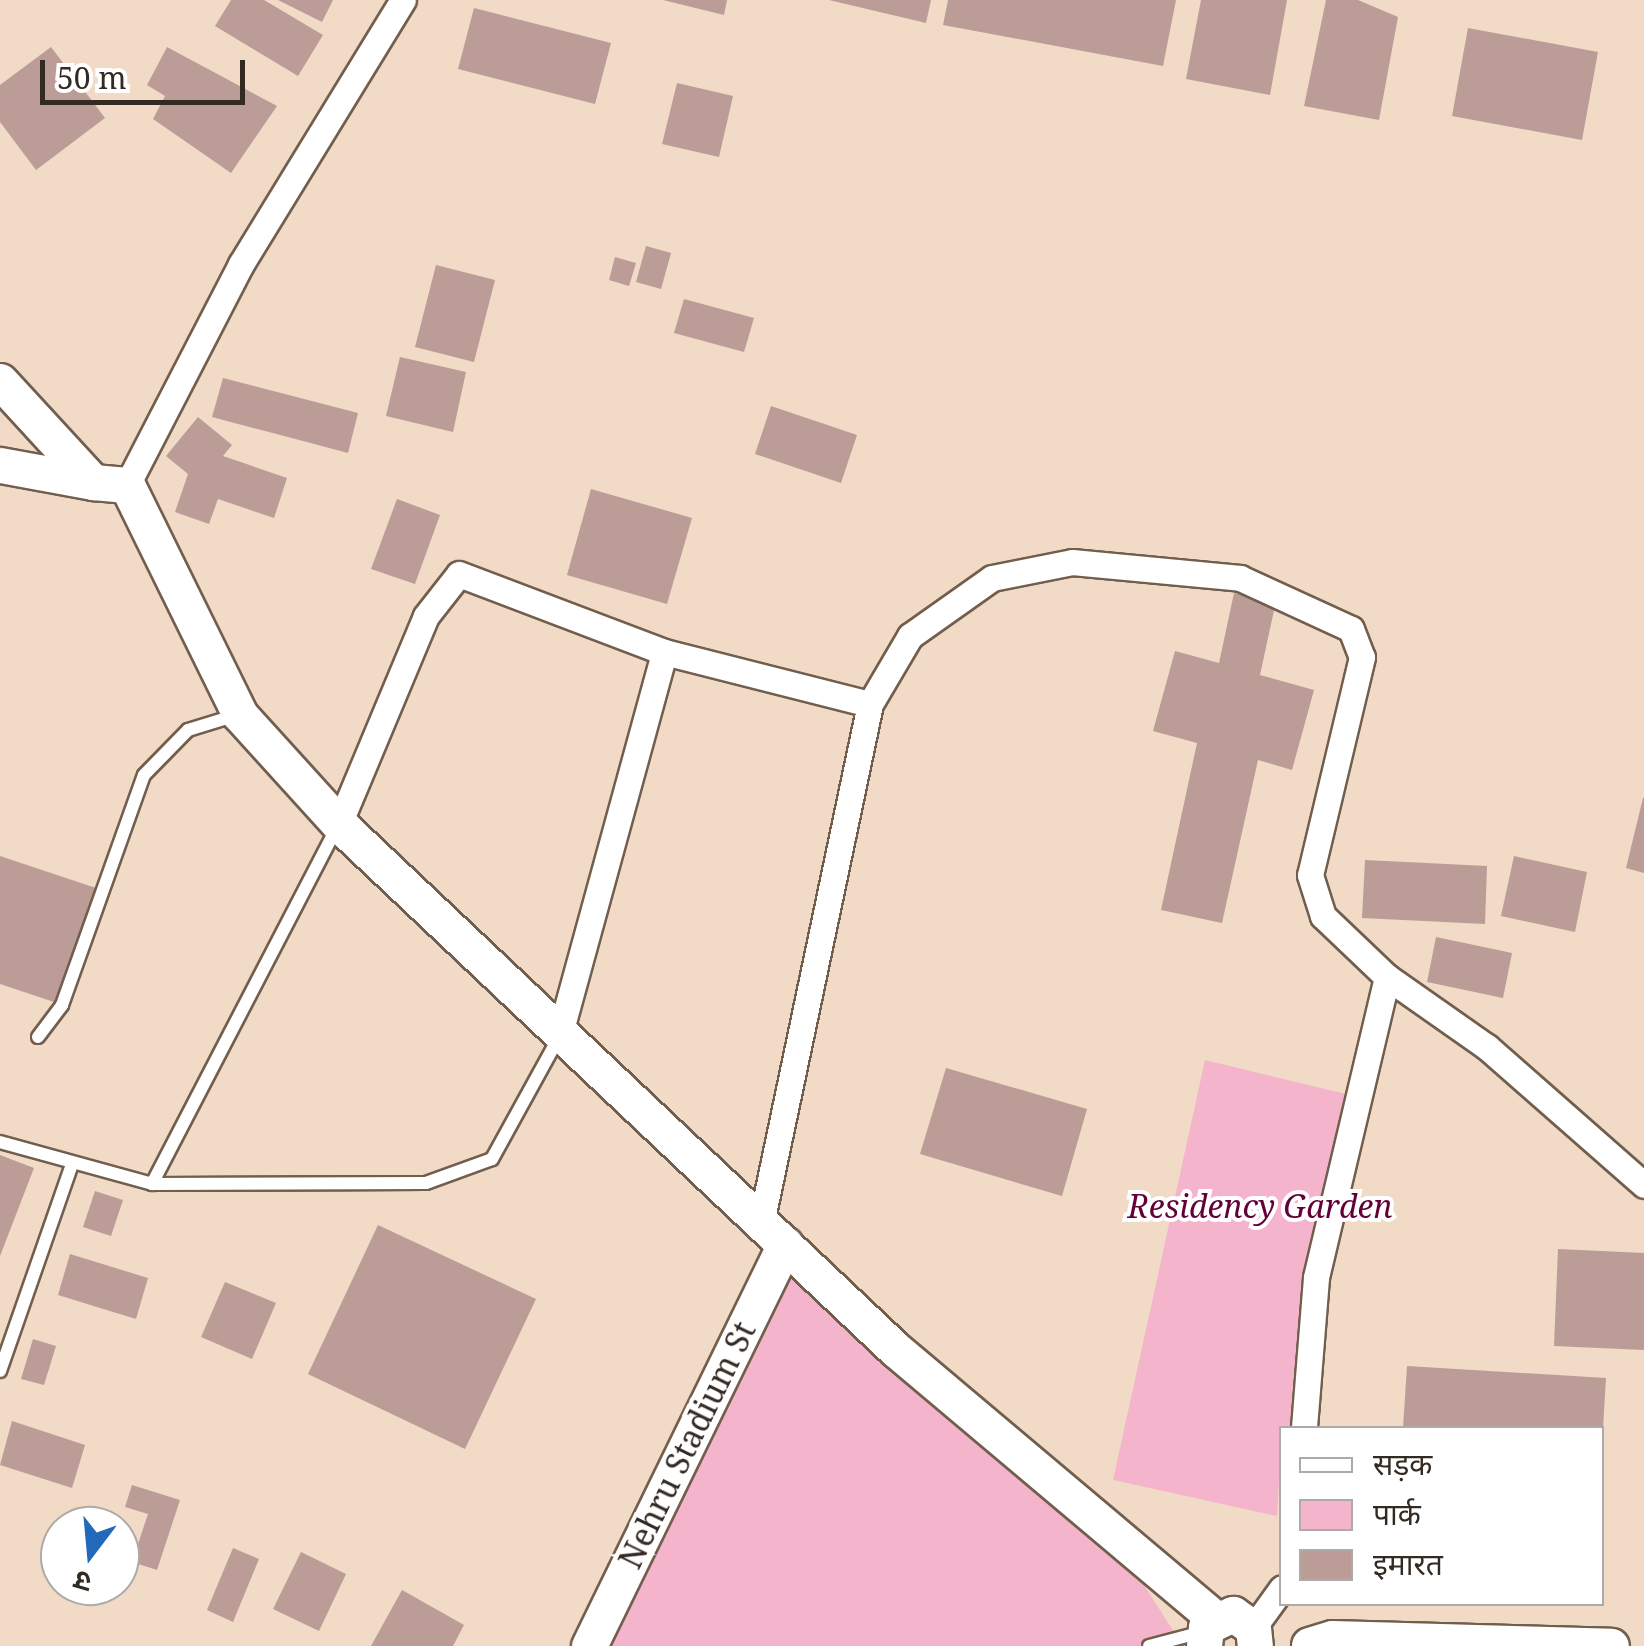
<!DOCTYPE html>
<meta charset="utf-8">
<style>
body{margin:0}
#map{position:relative;width:1644px;height:1646px;overflow:hidden;background:#f1dac6;font-family:"Noto Serif","Noto Sans Devanagari",serif}
div>[style]{position:absolute}
[style*='--x']{left:calc(var(--x)*1px);top:calc(var(--y)*1px);width:calc(var(--w)*1px);rotate:calc(var(--a)*1deg)}
.green>*{inset:0;background:#f4b5cc}
.building>*{inset:0;background:#bb9c97}
.roads{filter:drop-shadow(2px 0 #725e4d) drop-shadow(-2px 0 #725e4d) drop-shadow(0 2px #725e4d) drop-shadow(0 -2px #725e4d)}
.lane>*{height:12px;margin:-6px;padding:0 6px;transform-origin:6px;border-radius:6px;background:#fff}
.street>*{height:25px;margin:-12.5px;padding:0 12.5px;transform-origin:12.5px;border-radius:12.5px;background:#fff}
.secondary>*{height:35px;margin:-17.5px;padding:0 17.5px;transform-origin:17.5px;border-radius:17.5px;background:#fff}
span{translate:-50% -50%;white-space:nowrap;text-align:center;line-height:1.15;-webkit-text-stroke:8px #fff;paint-order:stroke}
.park-label{font-size:32px;color:#620037;font-style:italic}
.street-label{font-size:32px;color:#332a22}
.legend{position:absolute;left:1279px;top:1426px;width:325px;height:180px;box-sizing:border-box;background:#fff;border:2px solid #adaaa7;margin:0;padding:12px 18px;list-style:none;font-size:30px;color:#332a22}
.legend li{display:flex;align-items:center;gap:20px;height:50px}
.legend b{width:50px;border:2px solid #adaaa7}
.north{position:absolute;left:40px;top:1506px;width:100px;height:100px;box-sizing:border-box;background:#fff;border:2px solid #adaaa7;border-radius:50%;rotate:196deg;font-size:28px;font-weight:700;line-height:40px;text-align:center;color:#332a22}
.north::after{content:'';display:block;margin:auto;width:35px;height:45px;background:#2269b9;clip-path:polygon(50% 0,100% 100%,50% 72%,0 100%)}
.scale{position:absolute;left:40px;top:60px;width:205px;height:45px;box-sizing:border-box;border:5px solid #332a22;border-top:0;padding-left:12px;font-size:30px;line-height:35px;white-space:nowrap;color:#332a22;-webkit-text-stroke:8px #fff;paint-order:stroke}
</style>
<div id="map">
<div class="green">
<i style="clip-path:polygon(1205px 1060px,1371px 1100px,1296px 1428px,1282px 1428px,1277px 1516px,1113px 1480px)"></i>
<i style="clip-path:polygon(785px 1244px,1128px 1560px,1183px 1646px,589px 1646px)"></i>
</div>
<div class="building">
<i style="clip-path:polygon(231px 0,264px 0,323px 35px,298px 76px,215px 26px)"></i>
<i style="clip-path:polygon(278px 0,333px 0,322px 22px)"></i>
<i style="clip-path:polygon(663px 0,727px 0,724px 15px)"></i>
<i style="clip-path:polygon(829px 0,931px 0,926px 23px)"></i>
<i style="clip-path:polygon(948px 0,1176px 0,1163px 66px,943px 25px)"></i>
<i style="clip-path:polygon(1201px 0,1287px 0,1270px 95px,1186px 79px)"></i>
<i style="clip-path:polygon(1326px 0,1358px 0,1398px 17px,1379px 120px,1304px 106px)"></i>
<i style="clip-path:polygon(474px 8px,611px 43px,595px 104px,458px 69px)"></i>
<i style="clip-path:polygon(1468px 28px,1598px 52px,1582px 140px,1452px 116px)"></i>
<i style="clip-path:polygon(51px 47px,105px 118px,36px 170px,0 122px,0 85px)"></i>
<i style="clip-path:polygon(167px 47px,277px 106px,231px 173px,153px 119px,165px 96px,147px 85px)"></i>
<i style="clip-path:polygon(677px 83px,733px 96px,719px 157px,662px 144px)"></i>
<i style="clip-path:polygon(646px 246px,671px 253px,661px 289px,636px 282px)"></i>
<i style="clip-path:polygon(615px 257px,636px 263px,629px 286px,609px 280px)"></i>
<i style="clip-path:polygon(436px 265px,495px 280px,474px 362px,415px 347px)"></i>
<i style="clip-path:polygon(684px 299px,754px 318px,744px 352px,674px 333px)"></i>
<i style="clip-path:polygon(400px 357px,466px 372px,453px 432px,386px 416px)"></i>
<i style="clip-path:polygon(223px 378px,358px 413px,348px 453px,212px 417px)"></i>
<i style="clip-path:polygon(771px 406px,857px 435px,841px 483px,755px 454px)"></i>
<i style="clip-path:polygon(198px 417px,232px 445px,223px 456px,287px 478px,274px 518px,218px 499px,209px 524px,175px 512px,188px 474px,166px 456px)"></i>
<i style="clip-path:polygon(591px 489px,692px 518px,667px 604px,567px 575px)"></i>
<i style="clip-path:polygon(397px 499px,440px 515px,415px 584px,371px 569px)"></i>
<i style="clip-path:polygon(1234px 593px,1276px 601px,1260px 675px,1314px 690px,1292px 770px,1258px 760px,1222px 923px,1161px 910px,1197px 743px,1153px 731px,1175px 651px,1219px 663px)"></i>
<i style="clip-path:polygon(1643px 798px,1644px 798px,1644px 873px,1626px 868px)"></i>
<i style="clip-path:polygon(0 856px,96px 888px,57px 1003px,0 984px)"></i>
<i style="clip-path:polygon(1514px 856px,1587px 872px,1575px 932px,1501px 916px)"></i>
<i style="clip-path:polygon(1365px 860px,1487px 866px,1485px 924px,1362px 918px)"></i>
<i style="clip-path:polygon(1436px 937px,1512px 953px,1503px 998px,1427px 982px)"></i>
<i style="clip-path:polygon(946px 1068px,1087px 1109px,1062px 1196px,920px 1154px)"></i>
<i style="clip-path:polygon(0 1155px,34px 1168px,0 1256px)"></i>
<i style="clip-path:polygon(95px 1191px,123px 1200px,111px 1236px,83px 1227px)"></i>
<i style="clip-path:polygon(378px 1225px,536px 1299px,465px 1449px,308px 1374px)"></i>
<i style="clip-path:polygon(1558px 1249px,1644px 1253px,1644px 1350px,1554px 1346px)"></i>
<i style="clip-path:polygon(70px 1254px,148px 1278px,136px 1319px,58px 1295px)"></i>
<i style="clip-path:polygon(225px 1282px,276px 1303px,252px 1359px,201px 1337px)"></i>
<i style="clip-path:polygon(33px 1339px,56px 1346px,44px 1385px,21px 1379px)"></i>
<i style="clip-path:polygon(1407px 1366px,1606px 1378px,1603px 1428px,1403px 1428px)"></i>
<i style="clip-path:polygon(12px 1421px,85px 1445px,72px 1488px,0 1465px)"></i>
<i style="clip-path:polygon(132px 1485px,180px 1500px,157px 1570px,132px 1562px,148px 1514px,125px 1507px)"></i>
<i style="clip-path:polygon(233px 1548px,259px 1559px,233px 1622px,207px 1610px)"></i>
<i style="clip-path:polygon(301px 1552px,346px 1574px,319px 1631px,273px 1609px)"></i>
<i style="clip-path:polygon(402px 1590px,464px 1625px,453px 1646px,371px 1646px)"></i>
</div>
<div class="roads">
<div class="lane">
<i style="--x:38;--y:1037;--w:40;--a:-53"></i>
<i style="--x:62;--y:1005;--w:244;--a:-70.4"></i>
<i style="--x:144;--y:775;--w:63;--a:-45.6"></i>
<i style="--x:188;--y:730;--w:51;--a:-17"></i>
<i style="--x:0;--y:1142;--w:158;--a:15.4"></i>
<i style="--x:152;--y:1184;--w:274;--a:-0.2"></i>
<i style="--x:426;--y:1183;--w:70;--a:-20"></i>
<i style="--x:492;--y:1159;--w:139;--a:-61.2"></i>
<i style="--x:152;--y:1184;--w:402;--a:-62.6"></i>
<i style="--x:0;--y:1371;--w:216;--a:-70.8"></i>
<i style="--x:1149;--y:1646;--w:55;--a:-14.8"></i>
</div>
<div class="street">
<i style="--x:127;--y:485;--w:249;--a:-62.7"></i>
<i style="--x:241;--y:264;--w:310;--a:-58.5"></i>
<i style="--x:339;--y:824;--w:225;--a:-67.3"></i>
<i style="--x:426;--y:616;--w:53;--a:-51.8"></i>
<i style="--x:459;--y:574;--w:219;--a:20.8"></i>
<i style="--x:1387;--y:977;--w:122;--a:35"></i>
<i style="--x:1487;--y:1047;--w:209;--a:41.3"></i>
<i style="--x:559;--y:1037;--w:399;--a:-74.7"></i>
<i style="--x:664;--y:652;--w:212;--a:14.2"></i>
<i style="--x:761;--y:1223;--w:530;--a:-78.14"></i>
<i style="--x:870;--y:704;--w:79;--a:-59.5"></i>
<i style="--x:910;--y:636;--w:100;--a:-35.3"></i>
<i style="--x:992;--y:578;--w:82;--a:-11.3"></i>
<i style="--x:1072;--y:562;--w:169;--a:5.4"></i>
<i style="--x:1240;--y:578;--w:122;--a:24.7"></i>
<i style="--x:1351;--y:629;--w:30;--a:69"></i>
<i style="--x:1362;--y:657;--w:224;--a:103.4"></i>
<i style="--x:1310;--y:875;--w:43;--a:72.4"></i>
<i style="--x:1323;--y:916;--w:88;--a:43.6"></i>
<i style="--x:1387;--y:977;--w:309;--a:103.3"></i>
<i style="--x:1316;--y:1278;--w:150;--a:94.6"></i>
<i style="--x:1253;--y:1628;--w:49;--a:-54.1"></i>
</div>
<div class="secondary">
<i style="--x:0;--y:381;--w:137;--a:47.4"></i>
<i style="--x:93;--y:482;--w:34;--a:5"></i>
<i style="--x:127;--y:485;--w:256;--a:63.8"></i>
<i style="--x:240;--y:715;--w:147;--a:47.8"></i>
<i style="--x:339;--y:824;--w:766;--a:43.36"></i>
<i style="--x:896;--y:1350;--w:417;--a:40.1"></i>
<i style="--x:0;--y:465;--w:95;--a:10.4"></i>
<i style="--x:1309;--y:1645;--w:24;--a:-17"></i>
<i style="--x:1332;--y:1638;--w:279;--a:1.6"></i>
<i style="--x:589;--y:1646;--w:447;--a:-64"></i>
<i style="--x:1204;--y:1646;--w:19;--a:-84"></i>
<i style="--x:1206;--y:1627;--w:30;--a:-26"></i>
<i style="--x:1233;--y:1614;--w:24;--a:35"></i>
<i style="--x:1253;--y:1628;--w:18;--a:84"></i>
</div>
</div>
<div class="park-label">
<span style="left:1260px;top:1206px">Residency Garden</span>
</div>
<div class="street-label">
<span style="left:687px;top:1445px;rotate:-64deg">Nehru Stadium St</span>
</div>
<ul class="legend">
<li><b style="height:12px;background:#fff"></b>सड़क</li>
<li><b style="height:28px;background:#f4b5cc"></b>पार्क</li>
<li><b style="height:28px;background:#bb9c97"></b>इमारत</li>
</ul>
<div class="north">उ</div>
<div class="scale">50 m</div>
</div>
